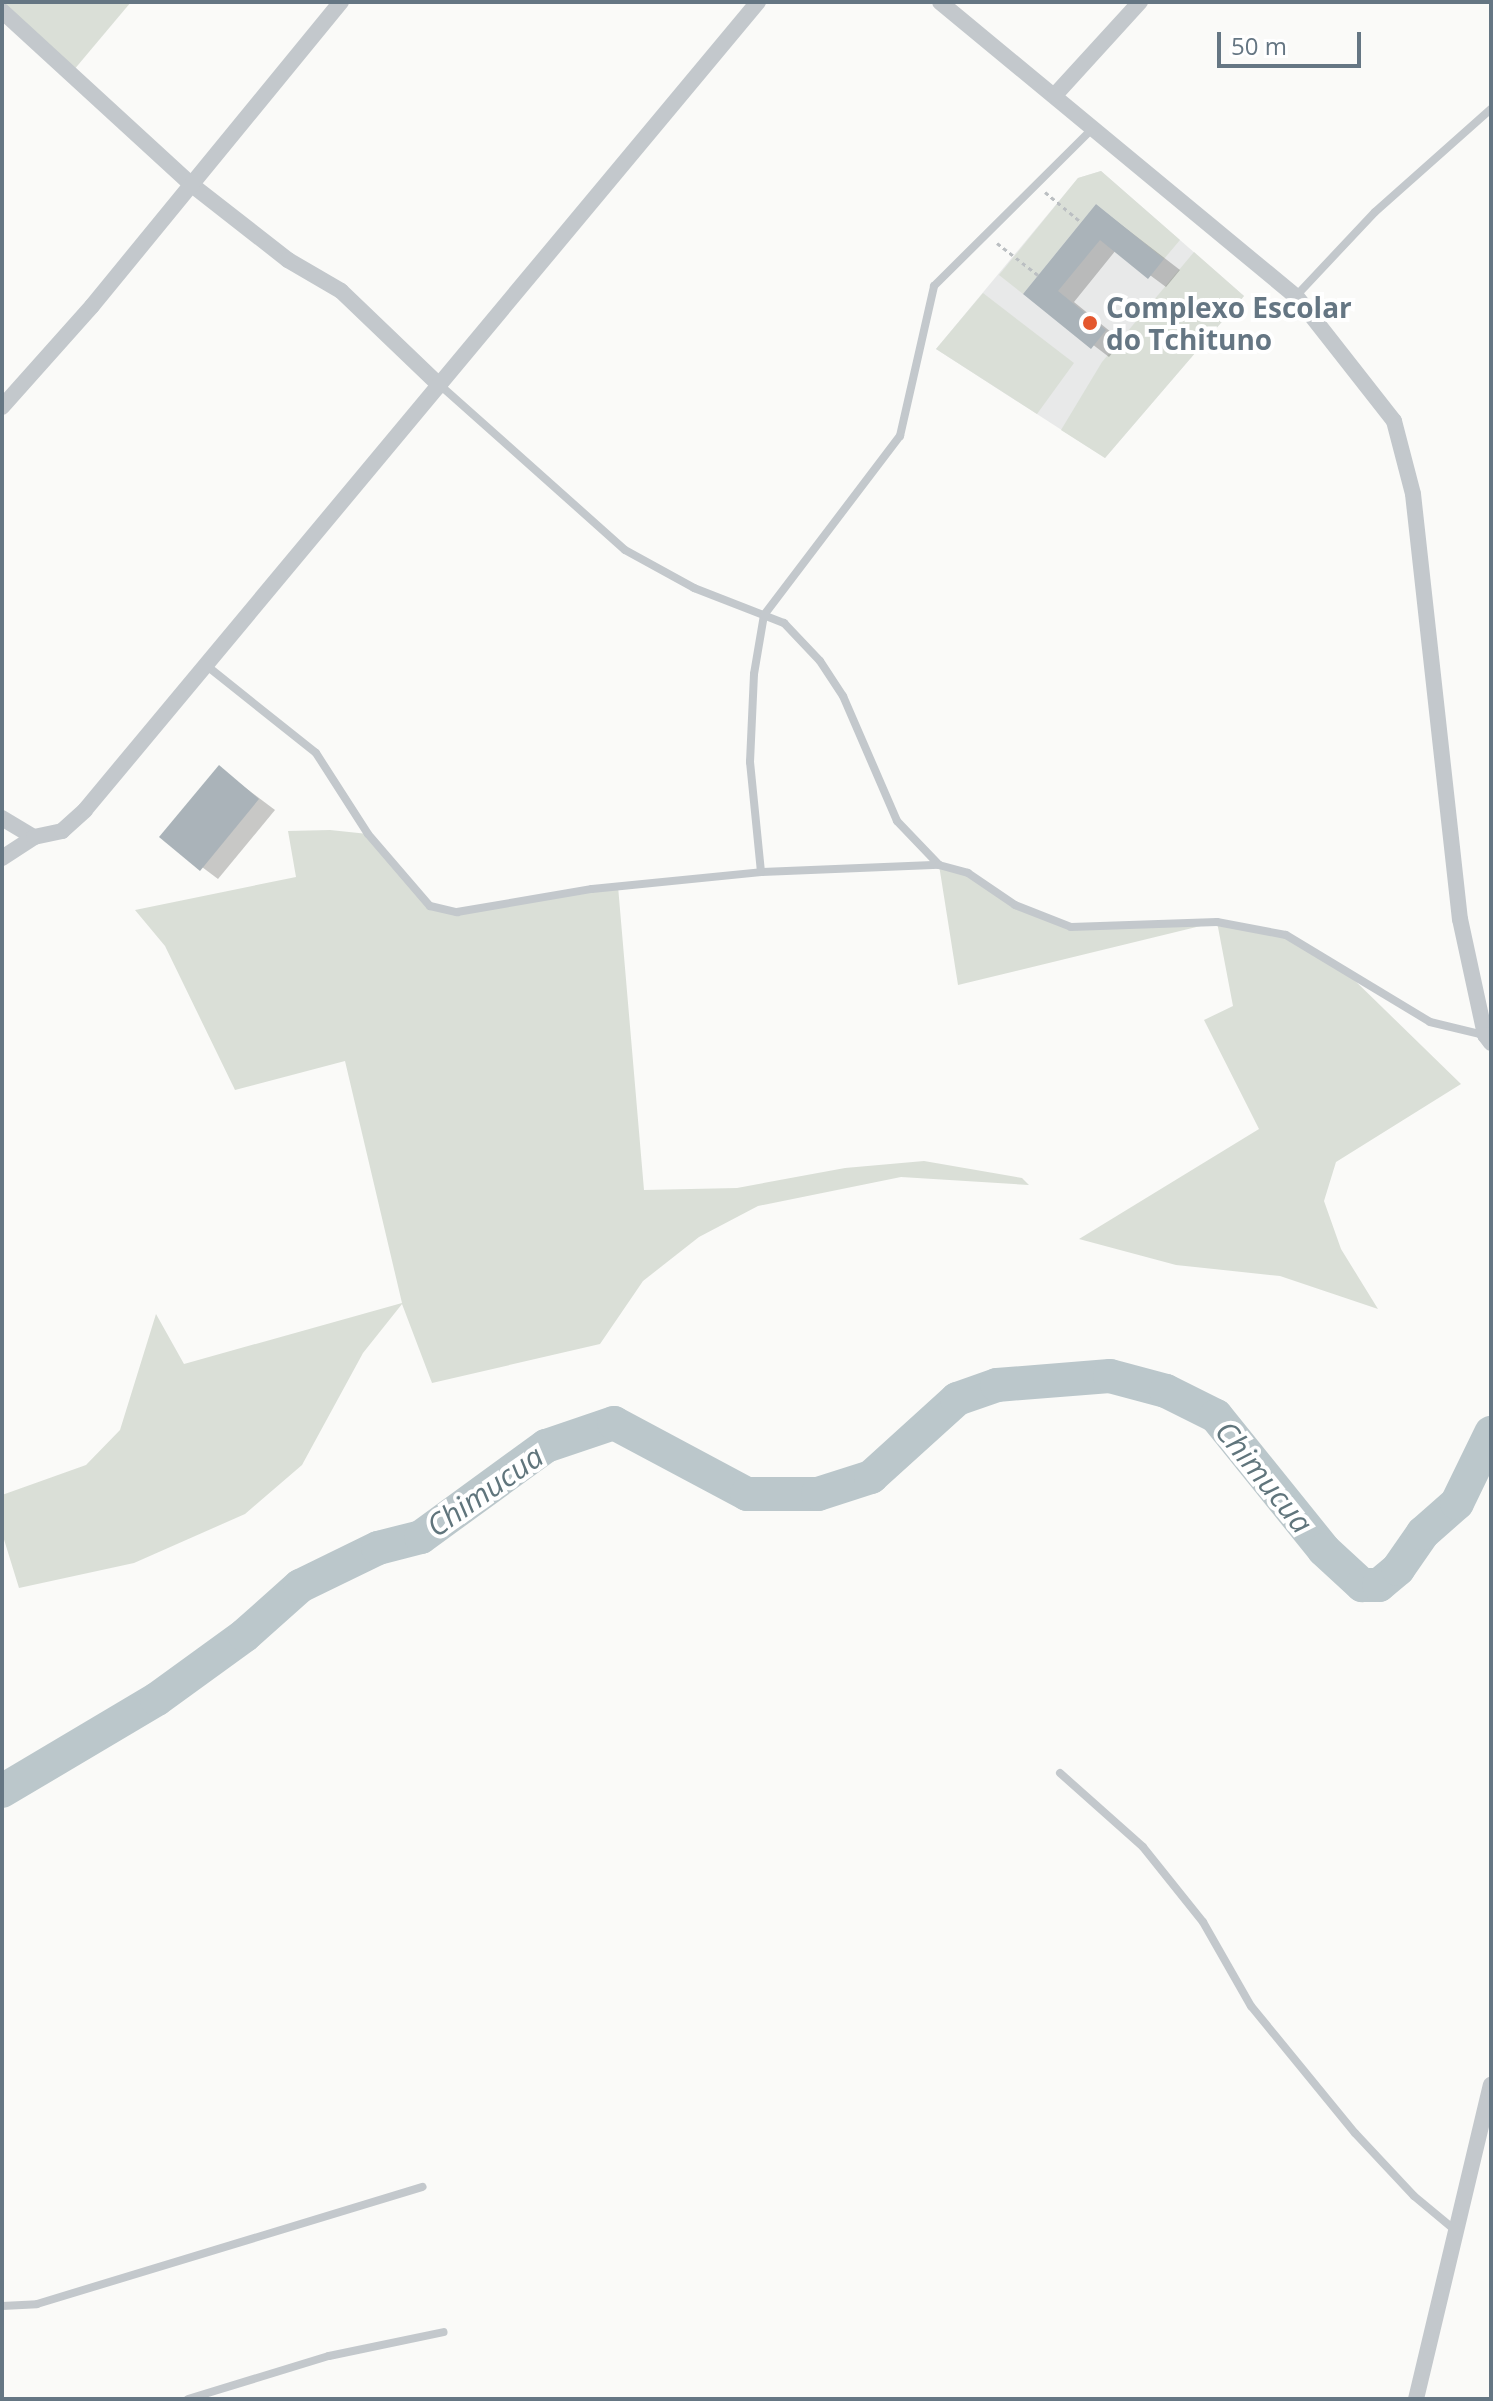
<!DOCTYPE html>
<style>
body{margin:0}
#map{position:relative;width:1493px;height:2401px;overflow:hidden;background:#fafaf8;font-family:"Open Sans",sans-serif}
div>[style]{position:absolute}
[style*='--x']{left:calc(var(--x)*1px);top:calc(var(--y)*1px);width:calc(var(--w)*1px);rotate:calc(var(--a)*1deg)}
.built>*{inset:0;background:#e8e9e9}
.green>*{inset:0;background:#dadfd7}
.shadow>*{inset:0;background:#0003}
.river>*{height:34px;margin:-17px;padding:0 17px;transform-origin:17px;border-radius:17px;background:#bbc7cb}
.building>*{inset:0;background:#aab3b9}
.path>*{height:3px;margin-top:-1.5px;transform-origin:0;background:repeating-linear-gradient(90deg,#bbbfc2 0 4px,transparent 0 8px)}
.lane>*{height:8px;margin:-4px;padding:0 4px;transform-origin:4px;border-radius:4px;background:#c3c8cc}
.street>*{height:16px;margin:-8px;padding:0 8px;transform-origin:8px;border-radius:8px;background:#c3c8cc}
.dots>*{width:22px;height:22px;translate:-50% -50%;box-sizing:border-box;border:4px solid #fff;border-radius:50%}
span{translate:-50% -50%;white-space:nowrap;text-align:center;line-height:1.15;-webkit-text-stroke:8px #fff;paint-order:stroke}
.poi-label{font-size:28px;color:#657683;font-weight:700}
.left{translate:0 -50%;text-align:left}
.water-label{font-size:30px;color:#60757c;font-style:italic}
.frame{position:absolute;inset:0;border:4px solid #657683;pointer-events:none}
.scale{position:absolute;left:1217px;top:32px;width:144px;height:36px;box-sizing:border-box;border:4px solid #657683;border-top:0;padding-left:10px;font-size:24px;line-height:28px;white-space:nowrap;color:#657683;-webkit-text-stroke:6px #fff;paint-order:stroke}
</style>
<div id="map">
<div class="built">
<i style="clip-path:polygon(1101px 171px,1244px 296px,1105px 458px,936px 349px,1078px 178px)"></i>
</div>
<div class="green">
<i style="clip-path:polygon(2px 2px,131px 2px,73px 71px,2px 11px)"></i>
<i style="clip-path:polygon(1101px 171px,1180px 240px,1164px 259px,1096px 204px,1023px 294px,999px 275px,1078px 178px)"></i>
<i style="clip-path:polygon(1194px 252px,1244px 296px,1105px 458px,1061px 430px,1102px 362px)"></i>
<i style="clip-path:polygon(983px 293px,1074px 363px,1037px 414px,936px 349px)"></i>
<i style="clip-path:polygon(330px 830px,368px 834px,430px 906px,457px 912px,618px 886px,644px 1190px,737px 1188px,845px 1168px,924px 1161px,1022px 1178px,1029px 1185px,901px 1177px,758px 1206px,699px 1237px,643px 1281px,600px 1344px,432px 1383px,402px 1304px,363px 1353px,302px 1465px,245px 1514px,134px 1563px,19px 1588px,2px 1533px,2px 1495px,86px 1465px,120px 1430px,156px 1314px,184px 1364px,402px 1303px,345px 1061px,235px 1090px,165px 946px,135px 910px,296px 877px,288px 831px)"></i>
<i style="clip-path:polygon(939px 865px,968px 873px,1015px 905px,1071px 927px,1217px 922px,1286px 935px,1345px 971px,1461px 1084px,1336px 1162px,1324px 1201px,1341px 1249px,1378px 1309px,1280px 1276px,1176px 1265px,1079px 1239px,1259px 1129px,1204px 1020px,1233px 1006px,1217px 922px,958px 985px)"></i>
</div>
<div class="shadow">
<i style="clip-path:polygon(1097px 206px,1180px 270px,1166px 287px,1116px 250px,1074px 302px,1122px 341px,1109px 357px,1025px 293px)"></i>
<i style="clip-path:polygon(219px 768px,275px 810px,218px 879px,162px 837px)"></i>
</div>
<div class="river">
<i style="--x:2;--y:1791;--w:180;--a:-30.7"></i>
<i style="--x:157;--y:1699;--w:109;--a:-36"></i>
<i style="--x:245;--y:1635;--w:74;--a:-41.7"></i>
<i style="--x:300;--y:1586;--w:87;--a:-26"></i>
<i style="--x:378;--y:1548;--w:44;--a:-14.3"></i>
<i style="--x:421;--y:1537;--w:155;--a:-36.1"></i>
<i style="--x:546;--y:1446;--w:72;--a:-18.7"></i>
<i style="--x:614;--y:1423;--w:151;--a:28.1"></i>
<i style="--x:747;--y:1494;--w:71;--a:0"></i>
<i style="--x:818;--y:1494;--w:56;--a:-17.8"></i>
<i style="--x:871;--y:1477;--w:116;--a:-42.2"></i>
<i style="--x:957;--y:1399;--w:42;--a:-19.3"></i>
<i style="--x:997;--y:1385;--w:113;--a:-4.6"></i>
<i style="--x:1110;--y:1376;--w:58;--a:15"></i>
<i style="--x:1166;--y:1391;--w:56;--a:26.6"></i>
<i style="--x:1216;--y:1416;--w:172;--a:51.1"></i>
<i style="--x:1324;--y:1550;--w:52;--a:42.6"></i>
<i style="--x:1362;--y:1585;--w:17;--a:0"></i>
<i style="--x:1379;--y:1585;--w:25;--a:-40"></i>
<i style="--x:1398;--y:1569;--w:44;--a:-55.2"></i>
<i style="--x:1423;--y:1533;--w:45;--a:-41.4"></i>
<i style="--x:1457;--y:1503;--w:78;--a:-64.1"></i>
</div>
<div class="building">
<i style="clip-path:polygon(1096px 204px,1164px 259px,1148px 279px,1100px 240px,1058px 291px,1106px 330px,1091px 349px,1023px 294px)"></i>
<i style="clip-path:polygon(219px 765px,259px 799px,200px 871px,159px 837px)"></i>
</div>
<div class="path">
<i style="--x:1045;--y:192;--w:47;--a:39.8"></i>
<i style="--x:997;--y:243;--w:52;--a:38"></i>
</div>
<div class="lane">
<i style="--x:1296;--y:296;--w:115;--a:-46.8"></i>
<i style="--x:1375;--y:212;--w:155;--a:-41.6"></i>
<i style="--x:441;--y:386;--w:246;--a:41.7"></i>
<i style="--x:625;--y:550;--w:79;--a:28.8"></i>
<i style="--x:694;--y:588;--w:97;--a:21.3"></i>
<i style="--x:784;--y:623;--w:52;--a:46.5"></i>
<i style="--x:820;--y:661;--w:42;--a:56.7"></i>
<i style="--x:843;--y:696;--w:136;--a:66.6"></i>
<i style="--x:897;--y:821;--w:61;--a:46.3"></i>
<i style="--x:207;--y:666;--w:139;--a:38.6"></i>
<i style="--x:316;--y:753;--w:96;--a:57.3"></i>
<i style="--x:368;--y:834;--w:95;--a:49.3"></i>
<i style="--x:430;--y:906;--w:28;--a:13"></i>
<i style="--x:457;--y:912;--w:137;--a:-9.7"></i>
<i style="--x:592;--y:889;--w:170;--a:-5.7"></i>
<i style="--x:761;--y:872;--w:178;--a:-2.3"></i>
<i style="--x:939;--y:865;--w:30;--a:15"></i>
<i style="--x:968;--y:873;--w:57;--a:34.2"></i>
<i style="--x:1015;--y:905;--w:60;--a:21.4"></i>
<i style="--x:1071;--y:927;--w:146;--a:-2"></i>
<i style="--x:1217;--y:922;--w:70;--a:10.7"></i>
<i style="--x:1286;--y:935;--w:168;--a:31.1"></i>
<i style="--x:1430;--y:1022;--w:56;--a:13.5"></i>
<i style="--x:761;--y:872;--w:111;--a:-95.7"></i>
<i style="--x:750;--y:762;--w:88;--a:-87.4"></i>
<i style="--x:754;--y:674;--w:60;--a:-80.4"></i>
<i style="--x:764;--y:615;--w:225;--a:-52.8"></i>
<i style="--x:900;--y:436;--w:154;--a:-77.2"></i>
<i style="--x:934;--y:286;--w:221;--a:-44.8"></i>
<i style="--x:1060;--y:1773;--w:111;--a:41.7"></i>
<i style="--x:1143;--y:1847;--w:96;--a:51.3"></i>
<i style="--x:1203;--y:1922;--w:97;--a:60.3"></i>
<i style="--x:1251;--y:2006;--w:164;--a:50.7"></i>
<i style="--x:1355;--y:2133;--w:86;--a:46.9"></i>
<i style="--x:1414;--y:2196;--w:53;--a:39.7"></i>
<i style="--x:2;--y:2306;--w:35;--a:-3"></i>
<i style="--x:37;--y:2304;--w:403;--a:-16.9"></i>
<i style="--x:188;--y:2399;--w:147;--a:-17"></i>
<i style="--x:329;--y:2356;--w:117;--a:-11.8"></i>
</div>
<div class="street">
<i style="--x:940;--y:2;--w:462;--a:39.6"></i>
<i style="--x:1296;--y:296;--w:159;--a:51.9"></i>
<i style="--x:1394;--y:421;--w:75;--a:75.4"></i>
<i style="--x:1413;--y:494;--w:428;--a:83.7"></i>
<i style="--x:1460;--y:919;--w:119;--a:77.8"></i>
<i style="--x:1485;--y:1035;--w:10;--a:53"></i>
<i style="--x:2;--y:11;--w:258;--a:42.5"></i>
<i style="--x:192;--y:185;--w:122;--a:38"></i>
<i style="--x:288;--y:260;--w:61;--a:30.3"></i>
<i style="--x:341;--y:291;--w:137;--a:43.8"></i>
<i style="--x:1055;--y:95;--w:126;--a:-47.6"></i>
<i style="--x:2;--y:407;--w:135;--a:-48.3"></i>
<i style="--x:92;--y:306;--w:393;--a:-50.7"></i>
<i style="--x:2;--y:818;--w:37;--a:31"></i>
<i style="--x:2;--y:858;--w:38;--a:-33"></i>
<i style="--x:34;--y:837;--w:29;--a:-12"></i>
<i style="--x:62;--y:831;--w:31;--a:-42"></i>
<i style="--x:85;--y:810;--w:1052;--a:-50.21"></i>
<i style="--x:1416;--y:2399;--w:323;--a:-76.6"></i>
</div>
<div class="dots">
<i style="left:1090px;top:323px;background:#e4572e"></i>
</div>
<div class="poi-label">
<span class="left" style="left:1106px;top:323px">Complexo Escolar<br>do Tchituno</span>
</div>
<div class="water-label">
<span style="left:1264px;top:1477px;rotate:51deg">Chimucua</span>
<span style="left:485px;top:1491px;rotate:-35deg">Chimucua</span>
</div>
<div class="frame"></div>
<div class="scale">50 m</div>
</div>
